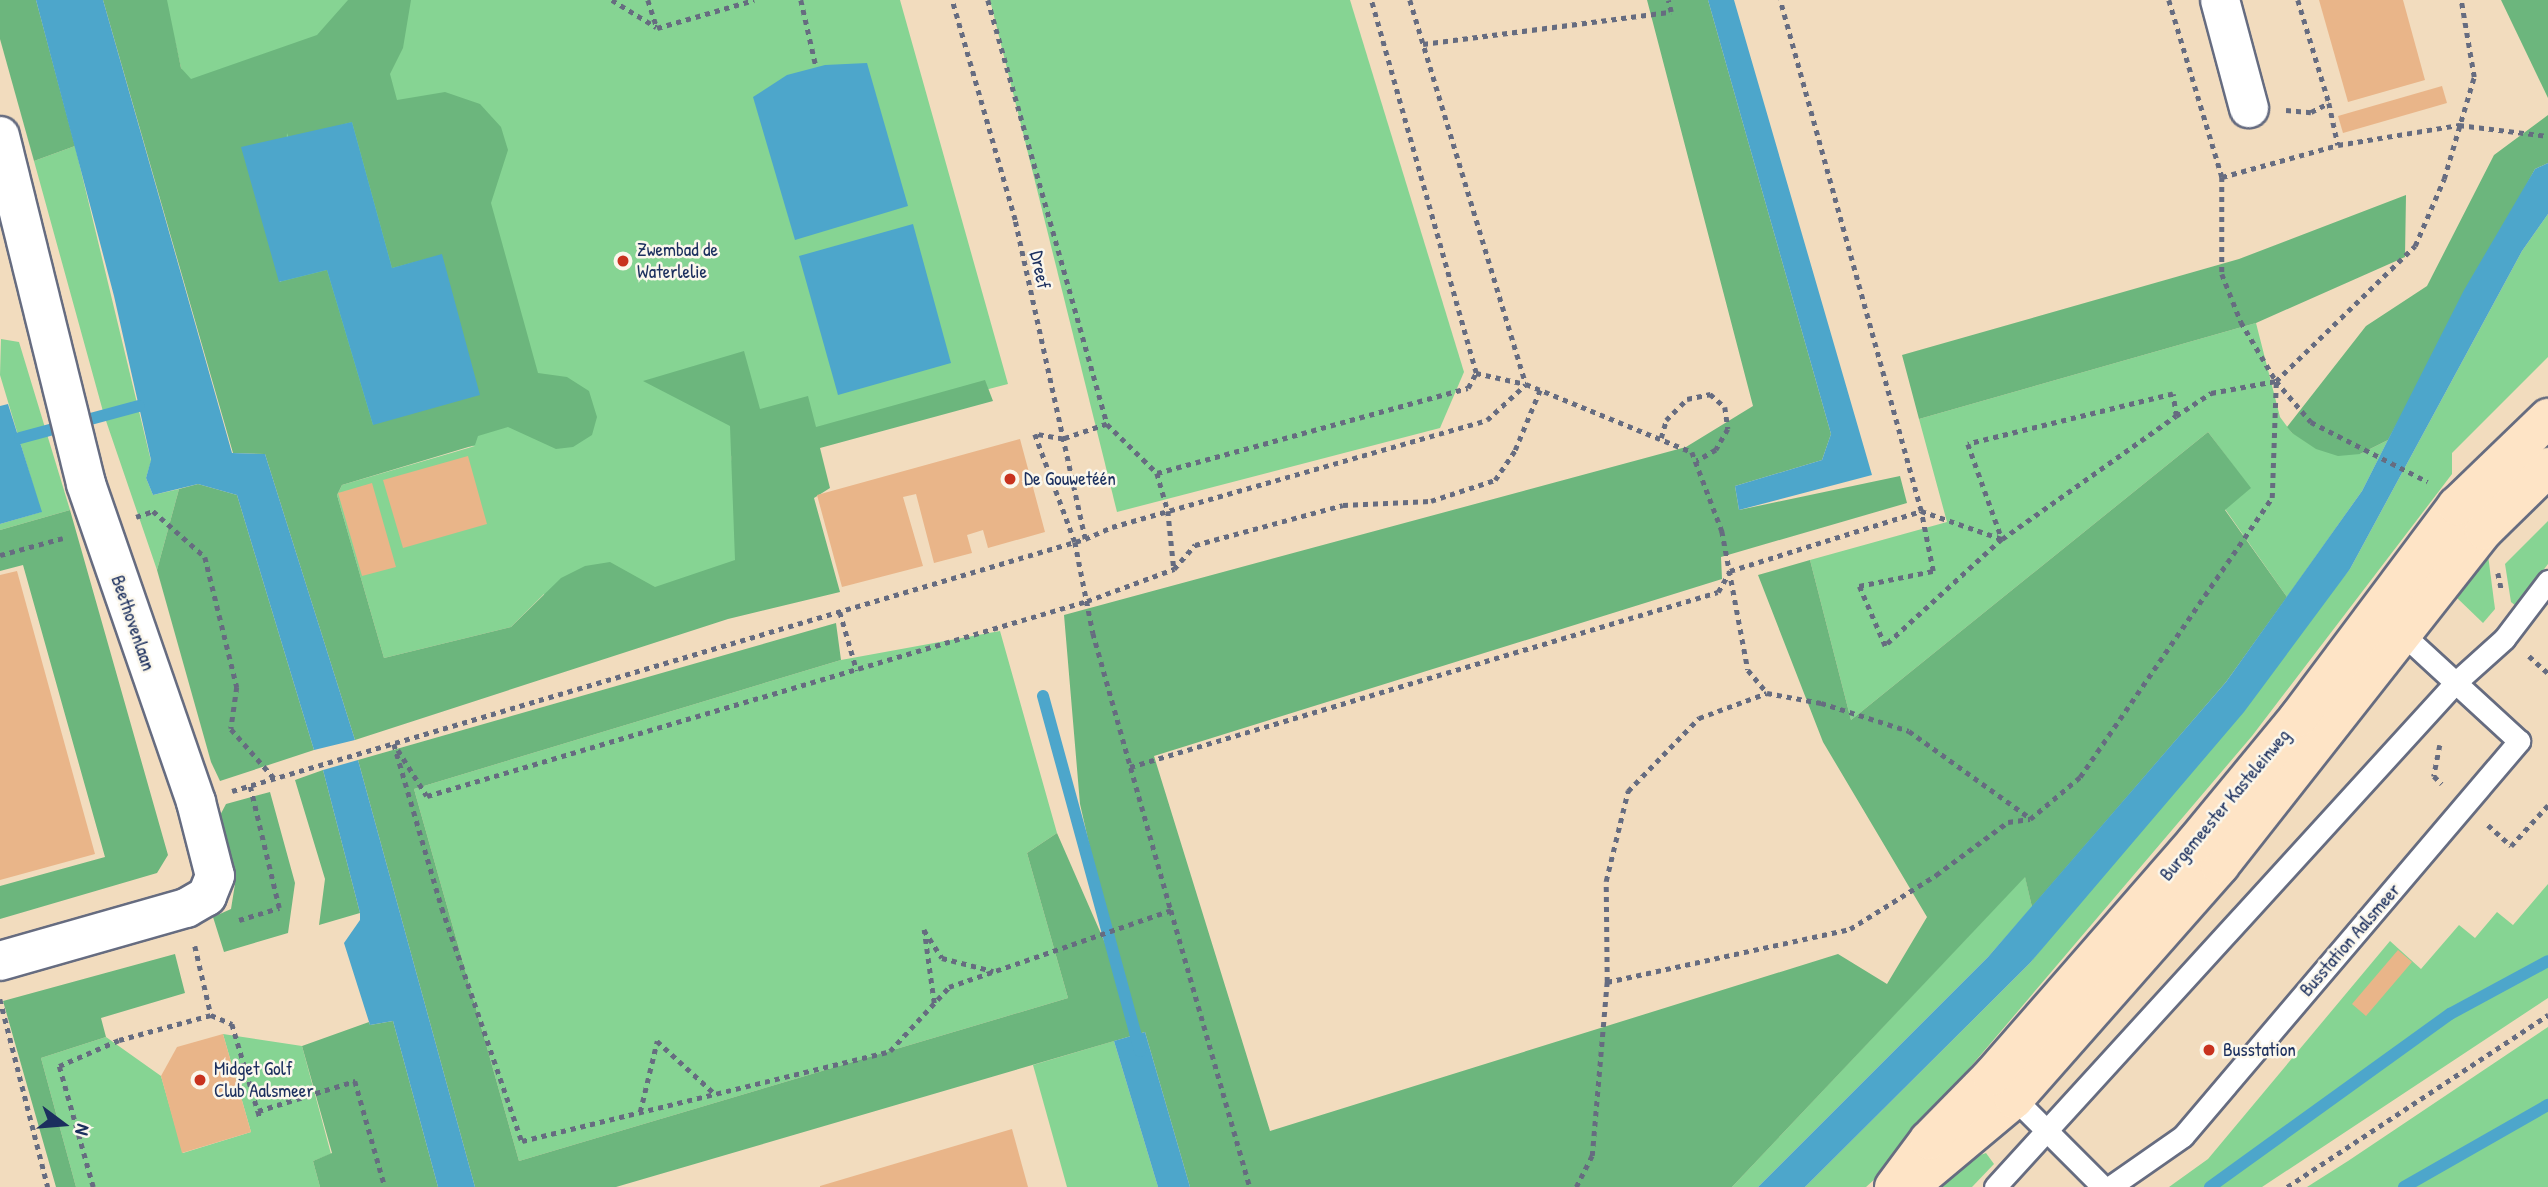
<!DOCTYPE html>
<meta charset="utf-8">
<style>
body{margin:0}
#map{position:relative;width:2548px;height:1187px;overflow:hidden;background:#f2dcbe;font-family:"Patrick Hand",sans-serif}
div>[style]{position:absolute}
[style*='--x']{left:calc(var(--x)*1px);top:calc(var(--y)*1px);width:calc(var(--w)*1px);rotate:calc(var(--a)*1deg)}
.green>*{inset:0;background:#86d493}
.forest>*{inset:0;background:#6cb67d}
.water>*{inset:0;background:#4da6cb}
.stream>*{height:12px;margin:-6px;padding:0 6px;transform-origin:6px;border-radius:6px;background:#4da6cb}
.building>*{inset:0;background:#e9b589}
.path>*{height:4.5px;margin-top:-2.25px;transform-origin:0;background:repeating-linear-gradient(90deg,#666c80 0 5px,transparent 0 10px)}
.roads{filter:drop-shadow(2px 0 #666c80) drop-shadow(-2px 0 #666c80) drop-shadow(0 2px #666c80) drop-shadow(0 -2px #666c80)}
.service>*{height:21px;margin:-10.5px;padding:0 10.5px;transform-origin:10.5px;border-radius:10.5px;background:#fff}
.minor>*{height:38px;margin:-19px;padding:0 19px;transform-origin:19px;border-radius:19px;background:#fff}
.secondary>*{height:38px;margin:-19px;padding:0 19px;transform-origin:19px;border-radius:19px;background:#fee4c6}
.dots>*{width:19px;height:19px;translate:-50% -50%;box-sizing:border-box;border:4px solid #fbf7ec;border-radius:50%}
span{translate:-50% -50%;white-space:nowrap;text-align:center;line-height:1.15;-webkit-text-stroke:5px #fbf7ec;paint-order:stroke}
.poi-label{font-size:19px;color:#1b2f5e}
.left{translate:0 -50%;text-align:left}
.street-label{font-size:19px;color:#1b2f5e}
.north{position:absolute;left:28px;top:1089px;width:70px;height:70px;-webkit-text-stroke:5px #fbf7ec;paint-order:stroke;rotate:106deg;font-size:19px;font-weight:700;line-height:28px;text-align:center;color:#1b2f5e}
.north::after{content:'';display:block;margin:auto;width:24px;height:32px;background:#1b2f5e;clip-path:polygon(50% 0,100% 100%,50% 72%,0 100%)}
</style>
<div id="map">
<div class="green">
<i style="clip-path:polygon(155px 0,900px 0,1008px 384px,731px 456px,751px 562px,551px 618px,544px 594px,511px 627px,384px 658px,337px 495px,342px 485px,475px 446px,349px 456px,225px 138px,181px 68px,175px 41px)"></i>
<i style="clip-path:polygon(990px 0,1350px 0,1464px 372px,1440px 428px,1117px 512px)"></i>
<i style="clip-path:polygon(75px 146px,151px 461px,146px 478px,153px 495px,179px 489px,157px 570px,104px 415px,34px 161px)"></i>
<i style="clip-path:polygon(2548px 214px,2548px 357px,2452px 453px,2452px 474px,2252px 736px,1876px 1178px,1866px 1187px,1805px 1187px,2030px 963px,2350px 569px,2522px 251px)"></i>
<i style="clip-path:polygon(2256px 323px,2280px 417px,2292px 433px,2360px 454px,2388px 440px,2362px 491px,2287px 597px,2225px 509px,2250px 488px,2208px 432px,1851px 720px,1810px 560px,1947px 522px,1919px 419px)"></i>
<i style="clip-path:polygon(1px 339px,19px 342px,70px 510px,0 530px,0 524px,41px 512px,0 375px)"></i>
<i style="clip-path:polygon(2548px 521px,2548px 564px,2516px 606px,2511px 602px,2505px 564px)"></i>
<i style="clip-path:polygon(2488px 555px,2495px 609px,2483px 623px,2455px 596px)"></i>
<i style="clip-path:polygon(1000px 631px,1057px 833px,1027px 853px,1068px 998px,519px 1161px,414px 789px,841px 660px)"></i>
<i style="clip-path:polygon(2025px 876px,2032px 907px,1988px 957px,1758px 1187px,1732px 1187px)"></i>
<i style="clip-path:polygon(2548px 884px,2548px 998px,2262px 1187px,2169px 1187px,2208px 1159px,2390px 941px,2421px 969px,2459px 925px,2475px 938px,2497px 912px,2513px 925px)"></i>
<i style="clip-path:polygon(2548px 1027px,2548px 1187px,2307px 1187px,2348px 1161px)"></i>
<i style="clip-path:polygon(223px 1034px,302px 1046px,331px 1154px,313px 1161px,320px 1187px,76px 1187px,41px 1058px,106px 1037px,161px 1076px,183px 1153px,251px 1132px)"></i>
<i style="clip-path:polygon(1114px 1041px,1158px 1187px,1067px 1187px,1033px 1065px)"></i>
<i style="clip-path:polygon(1986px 1153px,1994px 1164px,1972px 1187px,1936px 1187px,1969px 1159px)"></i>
</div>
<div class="forest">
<i style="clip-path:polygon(0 0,36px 0,75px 146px,34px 161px,0 39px)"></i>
<i style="clip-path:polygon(evenodd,103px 0,167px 0,181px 68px,191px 79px,317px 35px,348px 0,411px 0,403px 48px,390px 74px,397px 100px,445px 92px,480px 104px,501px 127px,508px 150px,491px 203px,538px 373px,567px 377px,589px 391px,597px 417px,592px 435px,573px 447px,556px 449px,508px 427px,478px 436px,475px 445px,342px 485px,337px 495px,384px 658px,511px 627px,561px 578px,585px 566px,610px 562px,655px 587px,735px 560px,730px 426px,643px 381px,744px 351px,760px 409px,808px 396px,816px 427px,985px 380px,993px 401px,820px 448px,830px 488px,814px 498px,840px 592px,728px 619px,355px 740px,265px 454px,233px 453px,103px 0,352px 122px,392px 268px,442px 255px,373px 425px,327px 270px,279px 282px,287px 133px,289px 139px,352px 122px)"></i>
<i style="clip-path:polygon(1647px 0,1708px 0,1831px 434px,1822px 460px,1735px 486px,1739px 510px,1900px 476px,1907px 503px,1721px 557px,1722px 579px,1154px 756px,1270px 1131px,1838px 954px,1887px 984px,1927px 917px,1823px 742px,1758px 575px,1810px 560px,1851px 720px,2208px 432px,2251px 488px,2225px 510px,2287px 597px,2226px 682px,2032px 907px,2025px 877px,1732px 1187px,1190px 1187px,1145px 1032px,616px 1187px,475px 1187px,358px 760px,836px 623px,841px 660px,414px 789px,519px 1161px,1068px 998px,1027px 853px,1057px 833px,1119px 975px,1080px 804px,1064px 615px,1686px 447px,1753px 406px)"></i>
<i style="clip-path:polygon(2501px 0,2548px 0,2548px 98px)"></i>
<i style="clip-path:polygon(2548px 115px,2548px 163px,2535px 169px,2388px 440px,2360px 454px,2338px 456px,2316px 449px,2292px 433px,2287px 427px,2366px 326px,2427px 286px,2494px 155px)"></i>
<i style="clip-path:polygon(2406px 195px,2405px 257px,2256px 323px,1919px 419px,1902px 355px,2239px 259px)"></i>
<i style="clip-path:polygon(198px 484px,237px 495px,314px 750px,220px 781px,211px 762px,157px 570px,179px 489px)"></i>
<i style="clip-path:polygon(70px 510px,168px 855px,157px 873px,0 919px,0 886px,105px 857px,23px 565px,0 571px,0 530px)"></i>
<i style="clip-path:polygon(323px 770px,360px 913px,319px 925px,325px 879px,295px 780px)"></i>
<i style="clip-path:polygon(270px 792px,295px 883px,288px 933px,224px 952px,213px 917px,231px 909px,235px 884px,217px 821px,226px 804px)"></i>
<i style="clip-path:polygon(175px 954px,185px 993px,101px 1018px,106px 1037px,41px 1058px,76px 1187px,56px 1187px,3px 1001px)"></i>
<i style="clip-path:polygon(393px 1021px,438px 1187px,320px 1187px,313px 1161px,332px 1153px,302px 1046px,369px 1022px,370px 1025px)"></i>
</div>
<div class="water">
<i style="clip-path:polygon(36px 0,103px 0,232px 453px,265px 454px,355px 740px,314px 750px,237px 495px,198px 484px,153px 495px,146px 478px,151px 460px,114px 296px)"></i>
<i style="clip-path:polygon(1708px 0,1734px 0,1872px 475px,1739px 510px,1735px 486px,1822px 460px,1831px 434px)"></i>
<i style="clip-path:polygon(867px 63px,908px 206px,795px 240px,753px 97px,787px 75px,825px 65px)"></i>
<i style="clip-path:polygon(352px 122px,392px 268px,442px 254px,480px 395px,373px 425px,327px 270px,279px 282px,241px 147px)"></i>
<i style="clip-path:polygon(2548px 163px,2548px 214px,2522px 251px,2350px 569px,2244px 712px,2030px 963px,1805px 1187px,1758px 1187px,1988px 957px,2226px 682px,2362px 491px,2464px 290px,2535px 169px)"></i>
<i style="clip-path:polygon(913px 224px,951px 363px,838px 395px,799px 256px)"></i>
<i style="clip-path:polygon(8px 404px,42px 512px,0 524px,0 406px)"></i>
<i style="clip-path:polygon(358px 760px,475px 1187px,438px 1187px,393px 1021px,370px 1025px,344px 943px,360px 920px,360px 913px,323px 770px)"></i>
<i style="clip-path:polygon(1145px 1032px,1190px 1187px,1158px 1187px,1114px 1041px)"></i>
</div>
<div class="stream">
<i style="--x:20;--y:438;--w:123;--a:-15.1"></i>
<i style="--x:1043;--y:696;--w:368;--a:74.7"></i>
<i style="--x:2210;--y:1187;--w:296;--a:-35.8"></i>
<i style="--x:2450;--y:1014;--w:111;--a:-28.4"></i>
<i style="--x:2404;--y:1187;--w:166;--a:-29.7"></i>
</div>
<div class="building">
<i style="clip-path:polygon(2319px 0,2403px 0,2425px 80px,2348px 102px)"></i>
<i style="clip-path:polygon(2442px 86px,2447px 103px,2343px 133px,2338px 116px)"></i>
<i style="clip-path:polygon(1020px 439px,1045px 532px,988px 548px,983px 530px,967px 535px,972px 553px,934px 563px,916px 494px,903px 497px,923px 566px,842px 587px,817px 495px)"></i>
<i style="clip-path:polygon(468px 456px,487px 524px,403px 548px,383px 480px)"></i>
<i style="clip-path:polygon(372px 483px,396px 567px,362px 576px,338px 493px)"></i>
<i style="clip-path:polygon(17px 571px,95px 854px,0 880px,0 575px)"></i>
<i style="clip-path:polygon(2398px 950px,2412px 962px,2366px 1016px,2352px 1004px)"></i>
<i style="clip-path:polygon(223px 1034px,251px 1132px,182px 1153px,161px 1076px,177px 1047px)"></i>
<i style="clip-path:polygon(1012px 1129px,1028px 1187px,820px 1187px,820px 1186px)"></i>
</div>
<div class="path">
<i style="--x:612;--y:0;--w:52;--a:31.5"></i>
<i style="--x:648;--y:0;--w:29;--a:72"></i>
<i style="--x:657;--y:28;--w:101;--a:-16.1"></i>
<i style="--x:801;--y:0;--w:68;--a:77.2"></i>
<i style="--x:988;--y:0;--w:440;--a:74.3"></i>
<i style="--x:1107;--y:424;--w:70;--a:44.4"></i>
<i style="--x:1157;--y:473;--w:40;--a:74"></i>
<i style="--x:1168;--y:511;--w:58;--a:84.1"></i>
<i style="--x:1410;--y:0;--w:401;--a:73.2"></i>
<i style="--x:2169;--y:0;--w:185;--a:73.3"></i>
<i style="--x:2222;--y:177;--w:120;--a:-15.4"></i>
<i style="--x:2298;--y:0;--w:108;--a:73.2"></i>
<i style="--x:1423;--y:44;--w:250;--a:-7.4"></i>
<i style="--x:1671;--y:12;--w:12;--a:-104"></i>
<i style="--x:2286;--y:110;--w:25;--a:5"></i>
<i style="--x:2311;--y:112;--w:20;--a:-27"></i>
<i style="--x:2329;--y:103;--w:43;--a:77.9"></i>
<i style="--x:2338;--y:145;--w:123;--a:-9.4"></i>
<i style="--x:2459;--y:125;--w:90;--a:7"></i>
<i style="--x:2222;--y:177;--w:97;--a:90"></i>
<i style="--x:2222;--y:274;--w:52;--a:68.4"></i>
<i style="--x:2241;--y:322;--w:69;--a:59.3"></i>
<i style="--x:2276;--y:381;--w:54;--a:49.5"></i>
<i style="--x:2311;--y:422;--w:131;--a:27.1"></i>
<i style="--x:1476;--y:373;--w:51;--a:12.4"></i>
<i style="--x:1526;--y:384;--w:179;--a:22.3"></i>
<i style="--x:1692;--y:452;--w:85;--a:69.2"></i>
<i style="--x:1722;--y:531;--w:141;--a:79.4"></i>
<i style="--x:1748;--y:670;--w:30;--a:50"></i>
<i style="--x:1767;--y:693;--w:55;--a:10.5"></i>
<i style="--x:1821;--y:703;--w:92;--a:17.7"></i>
<i style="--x:1909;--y:731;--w:149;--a:35.7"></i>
<i style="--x:2176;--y:416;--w:42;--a:-33.3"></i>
<i style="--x:2211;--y:393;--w:66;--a:-10.5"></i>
<i style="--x:2276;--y:381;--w:194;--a:-44.2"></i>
<i style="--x:2415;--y:246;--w:73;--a:-66.6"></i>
<i style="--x:2444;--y:179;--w:106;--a:-73.6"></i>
<i style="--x:2474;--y:77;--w:78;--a:-99.6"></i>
<i style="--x:1107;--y:424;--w:46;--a:161.2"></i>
<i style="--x:1063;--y:439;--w:28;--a:-170"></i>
<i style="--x:1035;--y:434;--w:115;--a:69.7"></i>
<i style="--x:1075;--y:542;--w:93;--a:78.8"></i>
<i style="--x:1093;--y:633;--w:288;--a:74.3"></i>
<i style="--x:1661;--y:438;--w:19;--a:-74"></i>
<i style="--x:1666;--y:420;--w:30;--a:-45"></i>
<i style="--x:1687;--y:399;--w:24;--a:-12"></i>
<i style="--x:1710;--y:394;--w:20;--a:41"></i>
<i style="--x:1725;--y:407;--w:22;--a:82"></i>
<i style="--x:1728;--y:429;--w:24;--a:120"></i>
<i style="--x:1716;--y:450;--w:22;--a:150"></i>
<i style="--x:1157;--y:473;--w:322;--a:-15.3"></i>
<i style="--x:1468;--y:388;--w:17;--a:-62"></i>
<i style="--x:1476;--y:373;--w:387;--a:-105.7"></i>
<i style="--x:136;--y:517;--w:18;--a:-19"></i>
<i style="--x:153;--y:511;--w:69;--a:41.5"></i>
<i style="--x:205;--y:557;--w:134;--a:76.2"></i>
<i style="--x:237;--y:687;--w:42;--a:98.1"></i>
<i style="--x:231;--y:729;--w:67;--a:48.7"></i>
<i style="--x:1085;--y:539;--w:30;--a:-24"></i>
<i style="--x:1112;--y:527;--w:390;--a:-15.9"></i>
<i style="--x:1487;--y:420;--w:52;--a:-42.6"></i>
<i style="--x:0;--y:555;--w:65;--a:-15.1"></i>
<i style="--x:2498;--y:573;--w:19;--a:78"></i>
<i style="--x:840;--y:612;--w:61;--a:73.9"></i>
<i style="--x:2529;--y:656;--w:25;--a:42"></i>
<i style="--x:394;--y:744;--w:171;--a:73.7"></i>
<i style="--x:442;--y:908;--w:246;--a:71.1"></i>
<i style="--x:522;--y:1141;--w:379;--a:-13.7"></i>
<i style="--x:890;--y:1051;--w:87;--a:-47.3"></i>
<i style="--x:949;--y:987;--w:235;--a:-19.1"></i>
<i style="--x:1171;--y:910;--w:288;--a:74.1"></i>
<i style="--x:2440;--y:745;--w:32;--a:101"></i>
<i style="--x:2434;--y:776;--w:11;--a:45"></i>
<i style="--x:398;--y:750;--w:54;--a:57.8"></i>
<i style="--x:427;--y:796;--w:688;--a:-16.46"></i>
<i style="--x:1087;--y:601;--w:93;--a:-20.2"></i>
<i style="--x:1174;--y:569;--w:32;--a:-49"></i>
<i style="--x:1195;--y:545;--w:153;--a:-15.1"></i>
<i style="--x:1343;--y:505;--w:88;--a:-2.6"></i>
<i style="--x:1431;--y:501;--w:67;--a:-18.2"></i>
<i style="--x:1495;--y:480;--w:36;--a:-56"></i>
<i style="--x:1515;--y:450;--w:65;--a:-67.4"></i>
<i style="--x:1130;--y:767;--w:613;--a:-16.57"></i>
<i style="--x:1718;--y:592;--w:24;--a:-60"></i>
<i style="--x:1730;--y:571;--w:200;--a:-17.4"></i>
<i style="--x:1921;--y:511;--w:86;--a:19.1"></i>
<i style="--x:2002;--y:539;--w:213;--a:-35.3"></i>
<i style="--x:2176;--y:416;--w:22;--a:-98"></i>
<i style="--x:2173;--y:394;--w:211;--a:166.3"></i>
<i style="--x:1968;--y:444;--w:101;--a:70.3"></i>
<i style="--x:2002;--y:539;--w:159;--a:137.6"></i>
<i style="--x:1885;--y:646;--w:65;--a:-113.4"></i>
<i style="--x:1859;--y:586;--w:76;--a:-11.5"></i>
<i style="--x:1933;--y:571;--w:61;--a:-101.3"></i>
<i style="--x:1921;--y:511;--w:530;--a:-105.43"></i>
<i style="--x:232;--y:791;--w:889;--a:-16.46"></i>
<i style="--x:1085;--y:539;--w:327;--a:-102.4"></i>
<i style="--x:1015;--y:220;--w:229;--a:-106"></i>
<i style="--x:2488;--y:825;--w:31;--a:42"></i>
<i style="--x:2511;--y:846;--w:55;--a:-47.9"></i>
<i style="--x:239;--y:920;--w:42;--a:-16.7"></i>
<i style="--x:279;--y:908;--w:125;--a:-103.4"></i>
<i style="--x:195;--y:946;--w:71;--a:76.9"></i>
<i style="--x:1607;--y:982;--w:101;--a:-90.6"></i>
<i style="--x:1606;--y:881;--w:93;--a:-76.3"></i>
<i style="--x:1628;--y:791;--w:102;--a:-45.8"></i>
<i style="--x:1699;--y:718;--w:72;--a:-20.2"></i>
<i style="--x:0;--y:999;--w:194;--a:75.7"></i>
<i style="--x:934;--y:1003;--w:74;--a:-97.8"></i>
<i style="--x:924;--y:930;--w:33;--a:57"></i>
<i style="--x:942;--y:958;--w:53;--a:14.3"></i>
<i style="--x:258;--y:1111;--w:7;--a:74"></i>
<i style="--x:640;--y:1112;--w:73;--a:-76.5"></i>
<i style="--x:657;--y:1041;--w:77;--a:42.4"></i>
<i style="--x:93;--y:1187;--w:126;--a:-105.7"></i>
<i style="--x:59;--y:1066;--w:65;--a:-23.4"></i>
<i style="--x:119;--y:1040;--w:95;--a:-15.2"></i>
<i style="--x:211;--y:1015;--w:23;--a:23"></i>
<i style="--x:232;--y:1024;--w:91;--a:73.4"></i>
<i style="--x:258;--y:1111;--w:102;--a:-17.2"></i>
<i style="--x:355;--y:1081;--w:110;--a:74.2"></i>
<i style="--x:1576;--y:1187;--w:35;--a:-63"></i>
<i style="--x:1592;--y:1156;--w:175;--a:-85.1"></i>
<i style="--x:1607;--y:982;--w:249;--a:-12.3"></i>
<i style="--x:1850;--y:929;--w:102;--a:-32.1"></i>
<i style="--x:1936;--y:875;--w:89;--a:-36.4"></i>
<i style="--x:2008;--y:822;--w:22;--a:-8"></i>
<i style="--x:2030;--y:819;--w:65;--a:-40"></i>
<i style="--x:2080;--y:777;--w:339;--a:-55.5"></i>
<i style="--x:2272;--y:498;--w:117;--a:-88"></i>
<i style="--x:2287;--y:1187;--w:313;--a:-33.4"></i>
</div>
<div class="roads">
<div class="service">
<i style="--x:2008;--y:1092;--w:134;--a:45"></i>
<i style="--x:1995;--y:1187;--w:682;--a:-47.61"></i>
<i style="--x:2455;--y:683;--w:66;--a:-41.9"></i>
<i style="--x:2504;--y:639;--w:73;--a:-52.8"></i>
<i style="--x:2110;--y:1187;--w:89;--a:-34.9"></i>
<i style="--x:2183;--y:1136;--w:519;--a:-49.61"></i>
<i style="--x:2519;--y:741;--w:166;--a:-137.4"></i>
</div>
<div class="minor">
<i style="--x:2220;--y:0;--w:112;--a:75"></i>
<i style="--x:0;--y:136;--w:358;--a:76.1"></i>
<i style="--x:86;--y:484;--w:336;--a:70.9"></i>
<i style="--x:196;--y:802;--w:76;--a:75.6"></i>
<i style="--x:215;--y:876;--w:22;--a:112"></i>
<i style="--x:207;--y:896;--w:24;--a:150"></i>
<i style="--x:186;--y:908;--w:193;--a:164.1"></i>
</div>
<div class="secondary">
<i style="--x:1910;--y:1186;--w:136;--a:-39.9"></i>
<i style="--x:2014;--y:1099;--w:312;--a:-48.6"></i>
<i style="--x:2220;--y:865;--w:427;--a:-51.8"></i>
<i style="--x:2484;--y:530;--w:90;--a:-44.5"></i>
<i style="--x:1894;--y:1187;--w:59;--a:-53.3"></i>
<i style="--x:1929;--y:1140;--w:90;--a:-45.5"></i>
<i style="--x:1992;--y:1076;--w:310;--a:-48.9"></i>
<i style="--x:2196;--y:842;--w:162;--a:-50.5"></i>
<i style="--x:2299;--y:717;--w:264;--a:-53.2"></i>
<i style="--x:2457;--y:506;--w:127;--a:-44"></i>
</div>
</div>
<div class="dots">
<i style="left:623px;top:261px;background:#c8321e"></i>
<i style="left:1010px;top:479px;background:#c8321e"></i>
<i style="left:2209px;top:1050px;background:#c8321e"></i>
<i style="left:200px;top:1080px;background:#c8321e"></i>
</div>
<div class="poi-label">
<span class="left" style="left:637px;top:261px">Zwembad de<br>Waterlelie</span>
<span class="left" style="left:1024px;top:479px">De Gouwetéén</span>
<span class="left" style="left:2223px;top:1050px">Busstation</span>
<span class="left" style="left:214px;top:1080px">Midget Golf<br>Club Aalsmeer</span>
</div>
<div class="street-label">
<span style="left:1040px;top:270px;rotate:78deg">Dreef</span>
<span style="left:133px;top:623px;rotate:71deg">Beethovenlaan</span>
<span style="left:2225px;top:805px;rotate:-50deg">Burgemeester Kasteleinweg</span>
<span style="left:2350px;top:940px;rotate:-49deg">Busstation Aalsmeer</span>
</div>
<div class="north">N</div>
</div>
